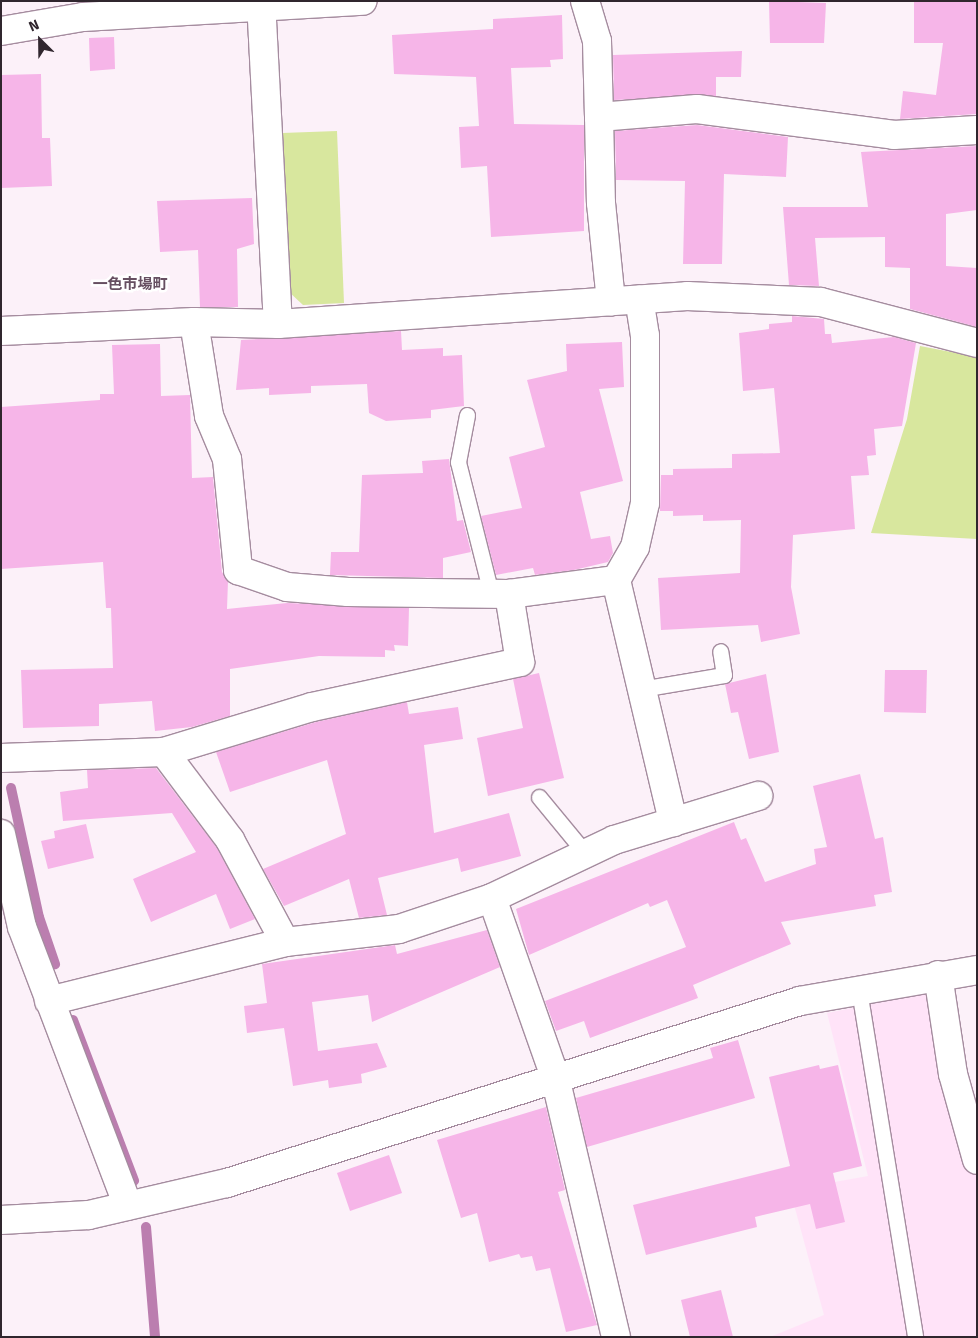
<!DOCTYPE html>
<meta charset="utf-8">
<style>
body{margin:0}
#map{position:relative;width:978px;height:1338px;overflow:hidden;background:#fcf1f9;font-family:Signika,"Noto Sans JP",sans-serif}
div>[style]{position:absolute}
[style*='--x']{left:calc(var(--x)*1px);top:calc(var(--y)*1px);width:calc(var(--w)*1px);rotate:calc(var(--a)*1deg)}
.built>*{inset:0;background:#ffe3f8}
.green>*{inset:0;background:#d8e79e}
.stream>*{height:10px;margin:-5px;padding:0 5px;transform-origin:5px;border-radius:5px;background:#bb7eaf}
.building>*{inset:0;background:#f6b5e8}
.roads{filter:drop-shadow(1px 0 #a58c9f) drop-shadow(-1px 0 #a58c9f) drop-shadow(0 1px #a58c9f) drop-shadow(0 -1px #a58c9f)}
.service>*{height:15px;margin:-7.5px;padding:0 7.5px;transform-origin:7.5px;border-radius:7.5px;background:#fff}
.minor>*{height:28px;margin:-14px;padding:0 14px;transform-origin:14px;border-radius:14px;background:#fff}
.tertiary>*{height:28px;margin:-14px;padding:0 14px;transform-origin:14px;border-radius:14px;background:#fff}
span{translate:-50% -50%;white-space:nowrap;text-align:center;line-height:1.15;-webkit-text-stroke:5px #fff;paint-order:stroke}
.quarter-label{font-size:15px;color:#664f61;font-weight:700}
.frame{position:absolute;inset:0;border:2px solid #30262e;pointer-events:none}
.north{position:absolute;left:15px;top:15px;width:50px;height:50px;-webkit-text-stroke:4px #fff;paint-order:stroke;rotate:337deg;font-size:14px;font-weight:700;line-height:20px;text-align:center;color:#30262e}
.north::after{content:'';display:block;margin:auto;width:18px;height:22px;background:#30262e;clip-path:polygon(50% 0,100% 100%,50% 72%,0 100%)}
</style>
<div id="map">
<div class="built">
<i style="clip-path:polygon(934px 992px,947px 1073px,977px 1179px,977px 1337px,770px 1337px,824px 1315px,790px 1190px,868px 1176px,827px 1013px)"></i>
</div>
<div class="green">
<i style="clip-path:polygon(337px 131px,344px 303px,303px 305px,288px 291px,282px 133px)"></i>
<i style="clip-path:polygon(920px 346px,977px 357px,977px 539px,871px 533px,907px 419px)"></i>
</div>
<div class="stream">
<i style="--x:11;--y:788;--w:132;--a:77.8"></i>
<i style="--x:39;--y:917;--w:50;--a:71.2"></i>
<i style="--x:73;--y:1020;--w:172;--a:69.2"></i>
<i style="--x:146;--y:1227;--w:110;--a:85.3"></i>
</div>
<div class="building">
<i style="clip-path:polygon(769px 1px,826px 3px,824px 43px,770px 43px)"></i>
<i style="clip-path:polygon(914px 1px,977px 1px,977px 114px,900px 119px,903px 91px,936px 95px,943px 43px,914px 43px)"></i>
<i style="clip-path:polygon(562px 15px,563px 59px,550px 60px,551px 67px,511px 68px,514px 124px,584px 125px,584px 231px,491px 237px,487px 166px,461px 168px,459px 127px,479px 126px,476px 77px,394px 74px,392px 35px,493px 29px,493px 19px)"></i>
<i style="clip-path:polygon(114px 37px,115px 69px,90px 71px,89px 38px)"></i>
<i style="clip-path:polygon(742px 51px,741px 77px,716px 77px,716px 96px,614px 100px,613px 55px)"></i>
<i style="clip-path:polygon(41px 74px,42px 138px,50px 138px,52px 186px,1px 188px,1px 75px)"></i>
<i style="clip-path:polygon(697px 125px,788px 137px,786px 177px,724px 174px,722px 264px,683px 264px,685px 181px,616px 180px,615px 131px)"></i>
<i style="clip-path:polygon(977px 146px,977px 210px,946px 214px,946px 266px,977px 268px,977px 327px,910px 309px,910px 268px,885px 267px,885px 237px,815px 238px,819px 286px,789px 285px,783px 207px,868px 207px,861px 152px)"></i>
<i style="clip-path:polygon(252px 198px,254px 244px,237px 249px,238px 307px,200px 307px,198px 250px,160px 252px,157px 201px)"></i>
<i style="clip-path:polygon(792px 316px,824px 319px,825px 334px,831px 334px,832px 343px,894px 337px,916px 343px,902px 426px,874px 429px,876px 455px,867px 456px,869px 475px,851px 476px,855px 529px,793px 535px,791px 587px,800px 634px,761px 642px,758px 625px,661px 630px,658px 578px,740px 573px,741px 520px,703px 521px,703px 515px,673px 516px,673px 511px,660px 511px,661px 475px,673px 475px,673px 469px,732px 468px,732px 454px,780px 453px,774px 388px,743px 391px,739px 333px,769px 329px,769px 324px,792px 322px)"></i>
<i style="clip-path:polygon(401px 331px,402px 350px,443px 348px,443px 356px,462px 355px,464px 406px,431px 410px,431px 418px,386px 421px,369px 413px,367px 384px,311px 386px,311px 393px,269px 395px,269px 388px,236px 390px,241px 340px)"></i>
<i style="clip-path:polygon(622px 342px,624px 387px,599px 389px,623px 481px,580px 492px,591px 539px,610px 536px,613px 553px,608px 562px,574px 570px,535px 575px,533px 568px,496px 575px,481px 516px,522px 508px,509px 457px,545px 447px,527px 380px,567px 371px,566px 344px)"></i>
<i style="clip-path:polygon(160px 344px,161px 396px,190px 395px,192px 478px,213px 477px,222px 572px,228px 581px,227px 609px,287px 603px,409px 608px,408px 646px,394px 645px,395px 651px,385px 650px,385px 657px,319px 656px,230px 669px,230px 716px,192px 727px,155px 731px,152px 701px,99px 704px,99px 726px,23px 728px,21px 670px,113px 668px,111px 608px,106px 608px,103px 562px,1px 569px,1px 407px,100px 400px,100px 394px,114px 394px,112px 345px)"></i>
<i style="clip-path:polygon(449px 459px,457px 521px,463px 520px,471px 552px,443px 558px,443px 578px,330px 575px,331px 552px,359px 552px,362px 475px,423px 473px,422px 461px)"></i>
<i style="clip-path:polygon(885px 670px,927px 670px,926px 713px,884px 712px)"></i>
<i style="clip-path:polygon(539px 673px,564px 778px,488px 796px,477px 738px,523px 728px,513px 679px)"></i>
<i style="clip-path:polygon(766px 674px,779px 752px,749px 759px,738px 712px,731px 713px,725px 684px)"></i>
<i style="clip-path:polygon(407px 702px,409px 714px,458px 707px,463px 739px,424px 745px,434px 833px,509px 813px,521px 856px,461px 872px,458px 858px,378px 878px,387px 915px,359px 918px,349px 879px,284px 906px,263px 869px,346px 834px,327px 760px,230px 792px,216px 752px,316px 722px)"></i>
<i style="clip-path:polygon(156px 768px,217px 848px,255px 919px,230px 929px,216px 894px,151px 922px,133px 879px,196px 852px,172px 813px,63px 821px,60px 792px,88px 788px,87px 770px)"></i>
<i style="clip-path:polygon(860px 774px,875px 839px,883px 837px,892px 892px,874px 895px,876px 906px,781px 922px,791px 944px,693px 985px,698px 998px,590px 1038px,584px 1021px,556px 1031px,545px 1001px,686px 947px,667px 900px,650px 907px,648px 903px,529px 955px,516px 909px,734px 822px,741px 840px,746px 838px,765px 882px,816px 864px,814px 849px,827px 847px,813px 786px)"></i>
<i style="clip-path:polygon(86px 824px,94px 858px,48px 869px,41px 841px,55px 838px,54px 831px)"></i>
<i style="clip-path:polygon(487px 930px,500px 967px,372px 1022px,368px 995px,312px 1002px,318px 1051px,377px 1043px,387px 1067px,361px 1074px,362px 1083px,329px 1088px,328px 1080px,293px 1086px,284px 1028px,247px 1033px,244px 1006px,267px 1003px,262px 964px,395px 945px,397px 954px)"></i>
<i style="clip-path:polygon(738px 1040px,755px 1098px,587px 1147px,576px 1098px,713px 1058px,710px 1048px)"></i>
<i style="clip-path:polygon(819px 1065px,820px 1069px,838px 1065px,862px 1166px,833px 1173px,845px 1222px,816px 1229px,810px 1204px,755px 1217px,757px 1227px,646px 1255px,633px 1205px,790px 1166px,769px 1077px)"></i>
<i style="clip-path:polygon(546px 1107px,565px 1190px,558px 1192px,597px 1325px,566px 1332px,550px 1268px,536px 1271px,532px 1256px,521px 1258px,519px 1254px,489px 1262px,477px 1213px,461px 1218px,437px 1140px)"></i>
<i style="clip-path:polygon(389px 1155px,402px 1193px,350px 1211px,337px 1173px)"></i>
<i style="clip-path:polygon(721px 1290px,733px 1337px,690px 1337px,681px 1300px)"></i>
</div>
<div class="roads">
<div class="service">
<i style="--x:467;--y:415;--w:48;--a:100.8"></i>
<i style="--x:458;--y:462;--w:135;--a:75.9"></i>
<i style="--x:641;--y:689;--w:84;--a:-9.6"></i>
<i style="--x:724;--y:675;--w:24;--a:-99"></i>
<i style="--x:539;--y:797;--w:74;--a:50.5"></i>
<i style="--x:859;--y:990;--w:351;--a:80.8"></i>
</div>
<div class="minor">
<i style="--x:261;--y:1;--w:323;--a:87"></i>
<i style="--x:585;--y:1;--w:42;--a:73.3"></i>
<i style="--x:597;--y:41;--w:76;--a:88.5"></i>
<i style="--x:599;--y:117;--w:98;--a:-4.7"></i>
<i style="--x:697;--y:109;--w:199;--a:7.5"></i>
<i style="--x:894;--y:135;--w:83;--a:-3.4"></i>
<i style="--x:1;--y:31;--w:83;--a:-9.7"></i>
<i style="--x:83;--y:17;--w:280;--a:-3.3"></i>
<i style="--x:599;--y:117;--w:86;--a:88.7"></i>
<i style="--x:601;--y:203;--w:99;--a:84.2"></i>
<i style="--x:194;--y:322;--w:95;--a:80.9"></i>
<i style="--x:209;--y:416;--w:47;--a:67.3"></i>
<i style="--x:227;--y:459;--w:112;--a:84.3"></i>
<i style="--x:238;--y:570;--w:52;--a:19.1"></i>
<i style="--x:287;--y:587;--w:61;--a:4.7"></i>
<i style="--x:348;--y:592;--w:161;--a:0.7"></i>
<i style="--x:509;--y:594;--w:108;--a:-7.5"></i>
<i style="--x:616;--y:580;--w:249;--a:76.7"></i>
<i style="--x:1;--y:331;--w:193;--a:-2.7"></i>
<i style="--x:194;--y:322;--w:84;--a:1.4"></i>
<i style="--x:278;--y:324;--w:410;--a:-3.9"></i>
<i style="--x:687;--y:296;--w:134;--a:2.6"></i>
<i style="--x:821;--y:302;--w:161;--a:14.7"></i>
<i style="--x:616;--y:580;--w:38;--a:-60"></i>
<i style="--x:635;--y:547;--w:45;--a:-77.2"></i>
<i style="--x:645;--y:503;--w:167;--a:-90"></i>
<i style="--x:645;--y:336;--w:37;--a:-99"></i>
<i style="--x:164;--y:752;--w:155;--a:-16.9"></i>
<i style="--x:312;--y:707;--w:213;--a:-12.2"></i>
<i style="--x:520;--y:662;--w:69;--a:-99.2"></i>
<i style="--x:1;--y:758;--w:163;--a:-2.1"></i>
<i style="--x:164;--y:752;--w:110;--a:53.1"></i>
<i style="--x:230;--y:840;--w:116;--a:61.7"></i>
<i style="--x:285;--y:942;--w:115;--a:-6.5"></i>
<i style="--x:399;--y:929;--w:98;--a:-18.4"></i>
<i style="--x:492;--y:898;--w:135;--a:-25.4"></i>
<i style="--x:614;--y:840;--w:151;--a:-17"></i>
<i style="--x:1;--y:834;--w:95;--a:77.3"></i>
<i style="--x:22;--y:927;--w:298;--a:69.2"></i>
<i style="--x:492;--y:898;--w:190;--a:70.6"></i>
<i style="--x:555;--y:1077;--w:267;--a:76.8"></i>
<i style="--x:938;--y:975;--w:100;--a:81.4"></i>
<i style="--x:953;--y:1074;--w:89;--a:74.4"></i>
<i style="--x:49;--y:1001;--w:243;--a:-14"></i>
</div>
<div class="tertiary">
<i style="--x:1;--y:1220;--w:88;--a:-3.3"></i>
<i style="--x:89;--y:1215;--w:142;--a:-13.1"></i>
<i style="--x:227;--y:1183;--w:601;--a:-17.62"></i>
<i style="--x:800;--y:1001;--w:180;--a:-9.9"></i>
</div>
</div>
<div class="quarter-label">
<span style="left:130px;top:285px">一色市場町</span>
</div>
<div class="frame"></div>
<div class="north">N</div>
</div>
